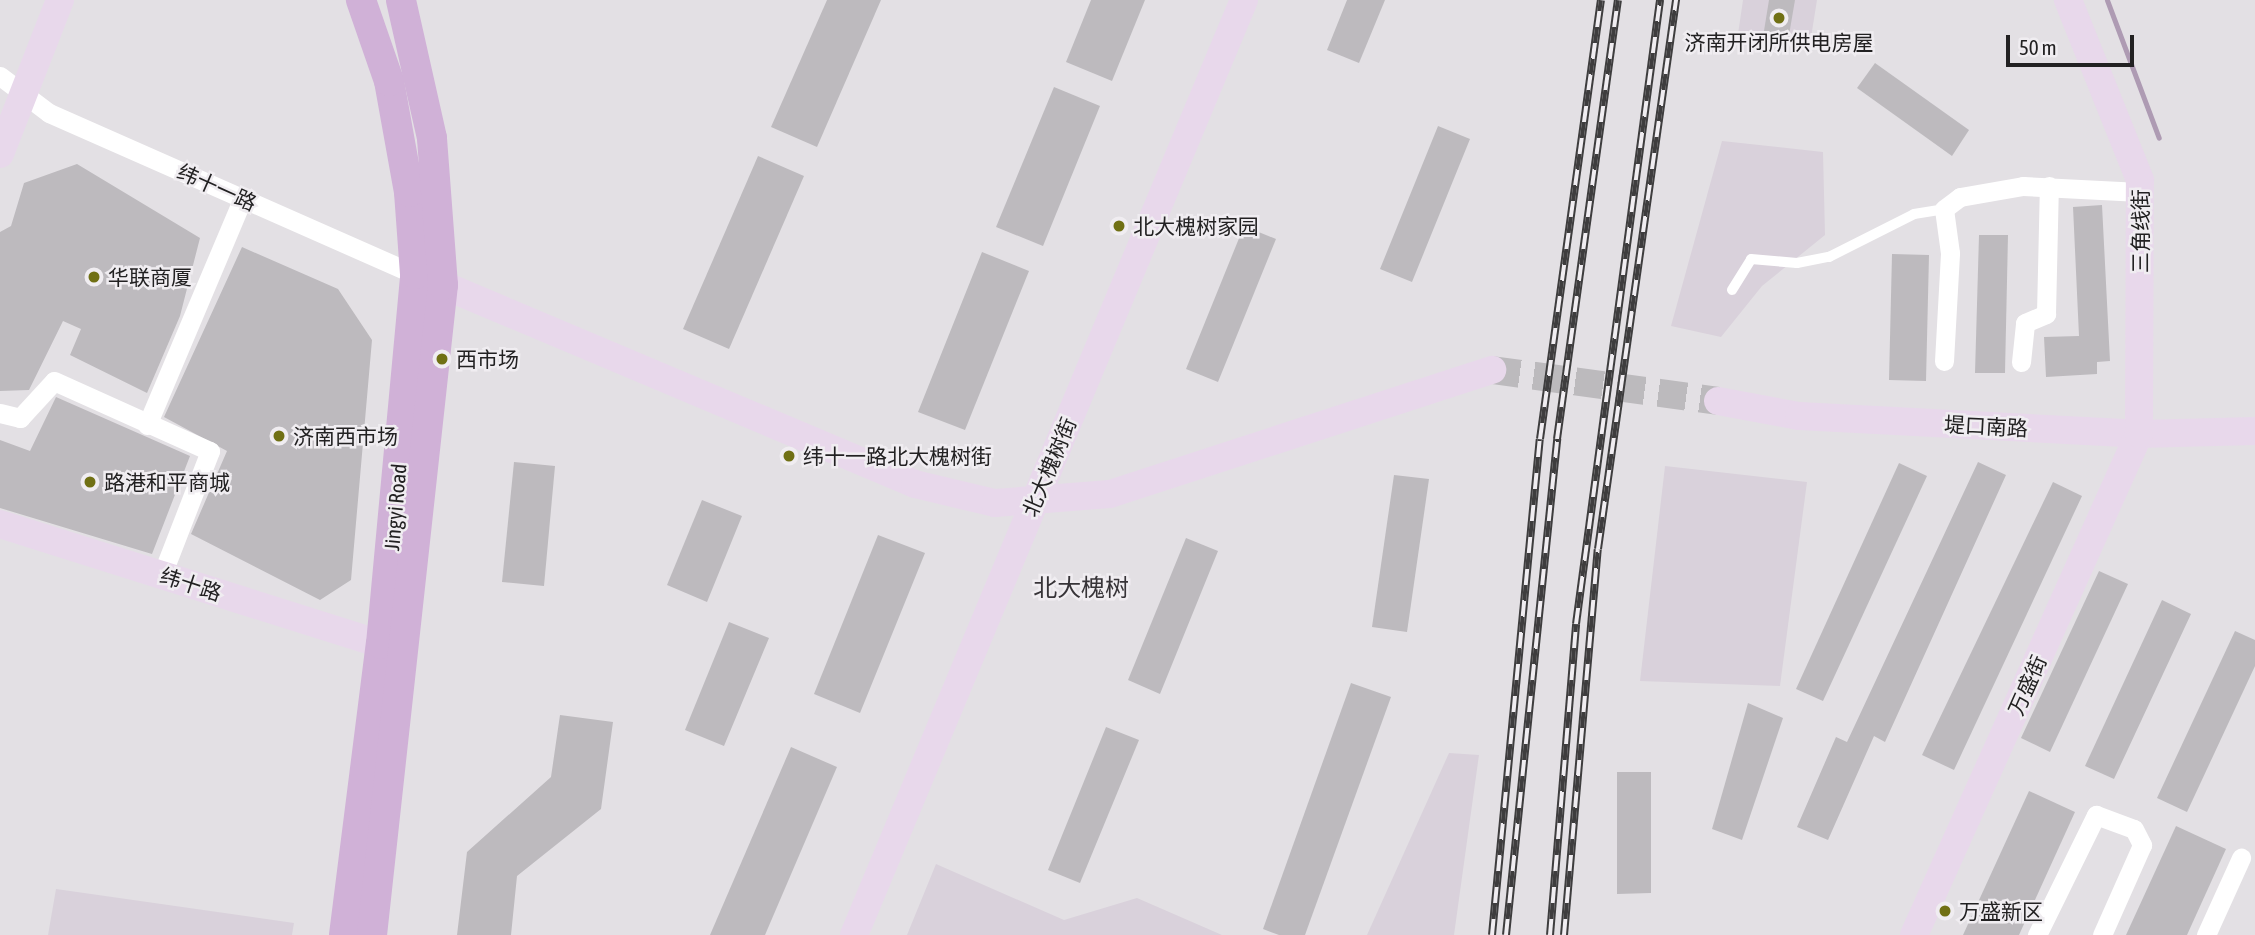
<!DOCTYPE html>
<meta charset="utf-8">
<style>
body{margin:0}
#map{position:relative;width:2255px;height:935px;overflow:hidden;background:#e3e0e4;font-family:"Asap Condensed","Noto Sans SC",sans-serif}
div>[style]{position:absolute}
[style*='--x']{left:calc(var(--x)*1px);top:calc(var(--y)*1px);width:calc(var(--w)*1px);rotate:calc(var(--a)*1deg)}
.built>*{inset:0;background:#d9d1db}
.stream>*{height:5px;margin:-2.5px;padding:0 2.5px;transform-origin:2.5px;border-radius:2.5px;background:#ae9bb3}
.building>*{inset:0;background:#bdbabe}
.secondary-tunnel>*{height:28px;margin-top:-14px;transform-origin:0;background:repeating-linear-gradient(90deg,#bcbabd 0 28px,transparent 0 42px)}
.lane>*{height:10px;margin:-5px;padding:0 5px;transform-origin:5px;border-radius:5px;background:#fff}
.street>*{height:19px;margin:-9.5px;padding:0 9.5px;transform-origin:9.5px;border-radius:9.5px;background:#fff}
.secondary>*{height:28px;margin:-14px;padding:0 14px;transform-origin:14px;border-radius:14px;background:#e8d8eb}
.primary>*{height:30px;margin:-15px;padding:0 15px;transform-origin:15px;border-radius:15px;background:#d0b1d7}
.rail>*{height:8px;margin-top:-4px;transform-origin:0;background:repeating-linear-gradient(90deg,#f0edf1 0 16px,#3e3d3e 0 32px);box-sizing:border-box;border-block:2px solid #3e3d3e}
.dots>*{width:19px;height:19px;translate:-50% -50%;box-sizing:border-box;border:4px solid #f0edf1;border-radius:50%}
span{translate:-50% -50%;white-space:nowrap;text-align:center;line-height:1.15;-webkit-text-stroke:5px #f0edf1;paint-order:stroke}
.poi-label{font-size:21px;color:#222122}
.left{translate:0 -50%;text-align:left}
.street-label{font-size:21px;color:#222122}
.quarter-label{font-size:24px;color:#373438}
.scale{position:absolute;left:2006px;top:35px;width:128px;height:32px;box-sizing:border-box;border:4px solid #222122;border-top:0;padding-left:9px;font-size:21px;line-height:24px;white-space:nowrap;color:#222122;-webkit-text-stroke:5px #f0edf1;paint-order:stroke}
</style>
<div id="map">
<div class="built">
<i style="clip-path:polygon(1743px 0,1817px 0,1810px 44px,1738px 34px)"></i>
<i style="clip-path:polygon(1722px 141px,1823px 152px,1825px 235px,1762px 286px,1721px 337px,1671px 326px)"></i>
<i style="clip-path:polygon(1665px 466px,1807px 482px,1780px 686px,1640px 681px)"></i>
<i style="clip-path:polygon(1449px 753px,1479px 755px,1454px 935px,1367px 935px)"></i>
<i style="clip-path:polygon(936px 864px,1064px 920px,1137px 898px,1222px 935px,907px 935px)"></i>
<i style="clip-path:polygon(56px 889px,294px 923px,292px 935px,48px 935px)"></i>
</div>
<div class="stream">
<i style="--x:2107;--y:0;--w:147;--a:69.4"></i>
</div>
<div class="building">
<i style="clip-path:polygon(827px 0,881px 0,817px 147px,771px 127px)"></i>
<i style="clip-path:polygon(1091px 0,1145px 0,1112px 81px,1066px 62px)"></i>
<i style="clip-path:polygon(1347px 0,1385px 0,1359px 63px,1327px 50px)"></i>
<i style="clip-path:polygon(1769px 0,1795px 0,1788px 41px,1763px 37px)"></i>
<i style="clip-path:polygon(1875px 63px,1969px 130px,1952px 156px,1857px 88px)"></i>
<i style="clip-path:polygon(1054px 87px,1100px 106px,1043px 246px,996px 227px)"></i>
<i style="clip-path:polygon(1438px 126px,1470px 139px,1412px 282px,1380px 269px)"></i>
<i style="clip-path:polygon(758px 156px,804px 176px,729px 349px,683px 329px)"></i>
<i style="clip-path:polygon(77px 164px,200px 238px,180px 316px,147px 393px,70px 355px,81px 329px,63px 321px,29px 390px,0 391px,0 232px,11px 226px,24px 183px)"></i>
<i style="clip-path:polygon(2102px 205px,2110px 361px,2097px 362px,2097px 374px,2046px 377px,2044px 337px,2079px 336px,2073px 207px)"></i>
<i style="clip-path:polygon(1244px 226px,1276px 239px,1218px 382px,1186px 369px)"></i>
<i style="clip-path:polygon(1979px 235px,2008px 235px,2005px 373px,1975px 373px)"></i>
<i style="clip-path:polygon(242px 247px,338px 289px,372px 340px,351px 580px,320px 600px,191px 534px,227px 451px,164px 417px)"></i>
<i style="clip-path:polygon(982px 252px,1029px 271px,965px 430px,918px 412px)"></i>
<i style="clip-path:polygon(1892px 254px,1929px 255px,1926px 381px,1889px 380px)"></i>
<i style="clip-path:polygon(56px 397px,190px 456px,152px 554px,0 508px,0 440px,30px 451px)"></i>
<i style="clip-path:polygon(514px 462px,555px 466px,544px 586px,502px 582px)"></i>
<i style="clip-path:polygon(1978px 462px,2006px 475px,1885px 742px,1874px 736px,1828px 840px,1797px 827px,1836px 737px,1847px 742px)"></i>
<i style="clip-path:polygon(1899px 463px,1927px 476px,1823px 701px,1796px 689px)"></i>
<i style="clip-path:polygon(1394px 475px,1429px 479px,1407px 632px,1372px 627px)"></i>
<i style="clip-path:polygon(2053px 482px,2082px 496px,1954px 770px,1922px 755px)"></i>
<i style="clip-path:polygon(702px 500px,742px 516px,707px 602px,667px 585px)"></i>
<i style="clip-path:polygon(878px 535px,925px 553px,860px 713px,814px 694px)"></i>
<i style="clip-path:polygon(1186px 538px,1218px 551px,1160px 694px,1128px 680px)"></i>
<i style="clip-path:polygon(2099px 571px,2128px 584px,2050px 752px,2021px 738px)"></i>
<i style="clip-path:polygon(2162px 600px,2191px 614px,2114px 779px,2085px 766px)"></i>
<i style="clip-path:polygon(729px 622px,769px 638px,724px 746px,685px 730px)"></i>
<i style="clip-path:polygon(2235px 631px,2255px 640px,2255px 666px,2187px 812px,2157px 798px)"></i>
<i style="clip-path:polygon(1351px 683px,1391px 697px,1305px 935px,1279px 935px,1263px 929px)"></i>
<i style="clip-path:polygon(1748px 703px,1783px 718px,1742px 840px,1712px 829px)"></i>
<i style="clip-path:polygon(560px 715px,613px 722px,601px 809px,517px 876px,511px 935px,457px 935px,467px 852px,551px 777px)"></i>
<i style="clip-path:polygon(1106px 727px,1139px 740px,1080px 883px,1048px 870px)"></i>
<i style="clip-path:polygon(791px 747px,837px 767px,765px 935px,710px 935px)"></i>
<i style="clip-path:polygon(1617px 772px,1651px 772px,1651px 893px,1617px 894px)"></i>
<i style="clip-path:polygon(2029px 791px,2075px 812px,2019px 935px,1963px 935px)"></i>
<i style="clip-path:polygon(2176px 826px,2226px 849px,2187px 935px,2126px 935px)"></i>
</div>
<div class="secondary-tunnel">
<i style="--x:1492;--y:370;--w:228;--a:7.8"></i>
</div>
<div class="lane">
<i style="--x:1732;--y:290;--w:36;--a:-58"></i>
<i style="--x:1751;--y:259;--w:46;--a:5"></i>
<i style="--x:1797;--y:263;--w:33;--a:-11"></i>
<i style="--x:1829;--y:257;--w:95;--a:-26.8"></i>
<i style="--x:1914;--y:214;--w:30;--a:-9"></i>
</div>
<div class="street">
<i style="--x:0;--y:76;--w:61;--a:37.1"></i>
<i style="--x:49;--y:113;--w:404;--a:23.8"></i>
<i style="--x:1944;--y:361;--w:108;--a:-86.8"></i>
<i style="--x:1950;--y:253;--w:44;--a:-97.8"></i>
<i style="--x:1944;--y:209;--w:20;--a:-37"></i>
<i style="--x:1960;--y:197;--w:64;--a:-9.9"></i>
<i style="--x:2023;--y:186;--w:117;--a:2.9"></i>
<i style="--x:2021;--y:362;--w:39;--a:-84"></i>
<i style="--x:2025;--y:323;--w:23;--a:-23"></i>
<i style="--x:2046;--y:314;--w:128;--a:-88.7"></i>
<i style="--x:0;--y:413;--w:21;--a:14"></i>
<i style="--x:20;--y:418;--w:50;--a:-47.4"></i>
<i style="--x:54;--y:381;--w:171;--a:24.2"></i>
<i style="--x:210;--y:451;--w:133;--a:111.2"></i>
<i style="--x:147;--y:425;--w:246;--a:-67.1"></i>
<i style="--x:2037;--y:935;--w:134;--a:-63.8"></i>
<i style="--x:2096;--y:815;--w:40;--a:20.2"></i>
<i style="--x:2134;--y:829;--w:18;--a:63"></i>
<i style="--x:2142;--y:845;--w:98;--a:114"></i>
<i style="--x:2206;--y:935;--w:85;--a:-65.6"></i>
</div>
<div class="secondary">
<i style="--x:0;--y:154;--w:165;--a:-68.7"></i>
<i style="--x:443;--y:285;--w:512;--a:22.86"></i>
<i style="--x:915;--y:484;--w:82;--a:13.4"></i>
<i style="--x:995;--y:503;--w:115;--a:-4.5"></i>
<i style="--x:1110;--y:494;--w:402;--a:-18"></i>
<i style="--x:1718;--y:401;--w:82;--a:10.5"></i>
<i style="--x:1799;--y:416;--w:340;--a:3"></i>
<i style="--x:2139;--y:434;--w:116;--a:-1.5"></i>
<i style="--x:0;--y:524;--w:399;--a:17.5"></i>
<i style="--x:854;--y:935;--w:1013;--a:-67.36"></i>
<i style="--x:1914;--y:935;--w:549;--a:-65.82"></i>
<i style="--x:2139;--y:434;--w:254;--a:-89.8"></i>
<i style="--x:2140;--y:180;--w:194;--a:-111.8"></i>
</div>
<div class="primary">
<i style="--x:344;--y:935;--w:293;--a:-82.8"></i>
<i style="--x:381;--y:644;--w:372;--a:-84.7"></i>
<i style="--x:415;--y:274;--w:82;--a:-94.2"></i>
<i style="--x:409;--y:192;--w:113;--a:-100.2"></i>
<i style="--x:389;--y:81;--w:86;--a:-109.1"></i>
<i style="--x:372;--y:935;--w:654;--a:-83.77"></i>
<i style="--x:443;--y:285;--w:147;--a:-94.3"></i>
<i style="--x:432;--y:138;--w:141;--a:-102.7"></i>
</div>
<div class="rail">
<i style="--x:1492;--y:935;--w:498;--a:-84.5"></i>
<i style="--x:1540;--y:439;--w:443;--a:-82.1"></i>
<i style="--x:1506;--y:935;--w:499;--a:-84.1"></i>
<i style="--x:1557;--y:439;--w:443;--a:-82.1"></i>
<i style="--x:1550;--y:935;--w:312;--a:-85.2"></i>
<i style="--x:1576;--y:624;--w:630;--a:-82.33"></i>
<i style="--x:1564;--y:935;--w:387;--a:-85"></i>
<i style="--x:1598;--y:549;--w:555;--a:-81.91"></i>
</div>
<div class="dots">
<i style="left:1779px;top:18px;background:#707014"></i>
<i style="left:1119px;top:226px;background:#707014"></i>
<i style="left:94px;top:277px;background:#707014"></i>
<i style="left:442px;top:359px;background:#707014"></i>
<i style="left:279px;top:436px;background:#707014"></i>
<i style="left:789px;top:456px;background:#707014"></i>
<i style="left:90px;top:482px;background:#707014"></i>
<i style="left:1945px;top:911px;background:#707014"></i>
</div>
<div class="poi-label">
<span style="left:1779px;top:42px">济南开闭所供电房屋</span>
<span class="left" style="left:1133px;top:226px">北大槐树家园</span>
<span class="left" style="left:108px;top:277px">华联商厦</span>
<span class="left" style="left:456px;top:359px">西市场</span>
<span class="left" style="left:293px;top:436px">济南西市场</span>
<span class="left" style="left:803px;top:456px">纬十一路北大槐树街</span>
<span class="left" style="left:104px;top:482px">路港和平商城</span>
<span class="left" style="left:1959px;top:911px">万盛新区</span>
</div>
<div class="street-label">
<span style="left:217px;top:187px;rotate:24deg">纬十一路</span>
<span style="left:2140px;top:231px;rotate:-90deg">三角线街</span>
<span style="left:1986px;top:426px;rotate:3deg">堤口南路</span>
<span style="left:1049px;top:467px;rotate:-67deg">北大槐树街</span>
<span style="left:395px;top:507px;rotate:-85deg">Jingyi Road</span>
<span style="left:191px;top:584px;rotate:18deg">纬十路</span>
<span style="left:2027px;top:685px;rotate:-66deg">万盛街</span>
</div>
<div class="quarter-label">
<span style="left:1081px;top:588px">北大槐树</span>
</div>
<div class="scale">50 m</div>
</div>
